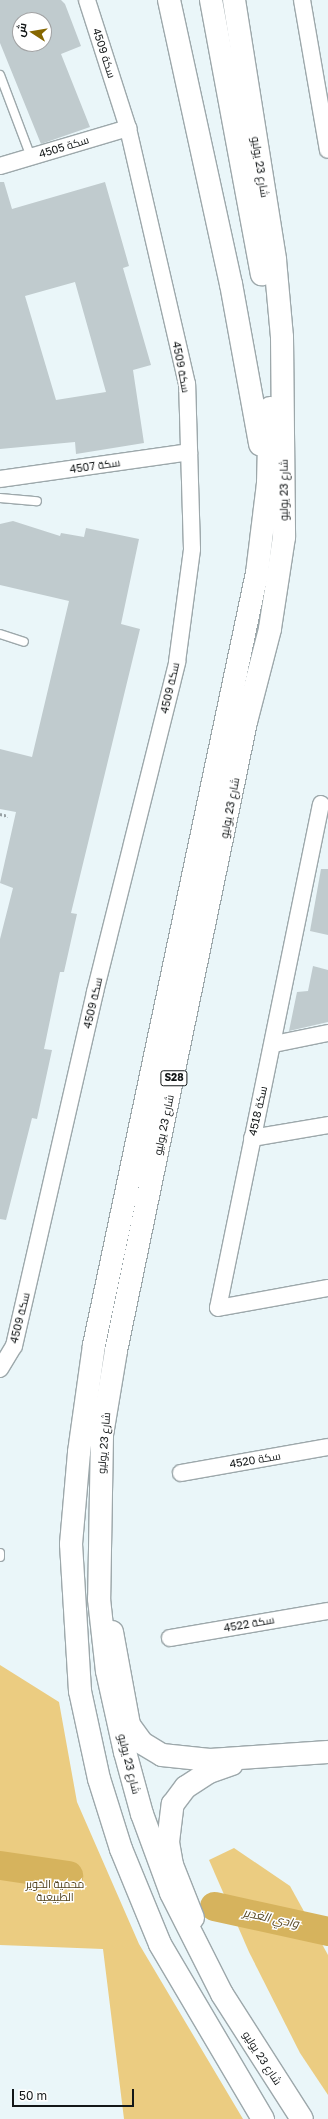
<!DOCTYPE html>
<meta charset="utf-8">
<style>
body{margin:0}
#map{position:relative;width:328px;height:2119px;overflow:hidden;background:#eaf6f9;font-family:"Golos Text",Cairo,sans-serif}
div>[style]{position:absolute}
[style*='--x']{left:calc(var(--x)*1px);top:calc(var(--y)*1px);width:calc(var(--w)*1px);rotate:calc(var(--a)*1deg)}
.green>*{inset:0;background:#ebcc81}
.river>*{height:29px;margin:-14.5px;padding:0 14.5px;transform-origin:14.5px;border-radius:14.5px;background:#d6b35d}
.building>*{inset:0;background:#c0cbce}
.path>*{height:2.5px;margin-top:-1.25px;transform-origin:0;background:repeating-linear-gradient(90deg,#98a1a4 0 2px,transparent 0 4px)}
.roads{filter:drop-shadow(1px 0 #9da8ab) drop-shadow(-1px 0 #9da8ab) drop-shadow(0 1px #9da8ab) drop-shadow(0 -1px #9da8ab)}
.lane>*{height:8px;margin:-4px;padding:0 4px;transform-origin:4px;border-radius:4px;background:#fff}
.street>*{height:16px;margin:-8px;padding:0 8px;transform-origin:8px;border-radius:8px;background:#fff}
.secondary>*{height:22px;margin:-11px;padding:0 11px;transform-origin:11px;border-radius:11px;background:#fff}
.primary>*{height:22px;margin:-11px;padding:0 11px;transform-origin:11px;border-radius:11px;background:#fff}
span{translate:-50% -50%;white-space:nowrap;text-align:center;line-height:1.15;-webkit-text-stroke:3px #fff;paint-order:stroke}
.shield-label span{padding:1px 3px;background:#fff;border:1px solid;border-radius:3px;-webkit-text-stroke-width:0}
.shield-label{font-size:10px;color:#131718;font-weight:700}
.street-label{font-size:11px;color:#131718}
.park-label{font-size:11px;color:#4e3f1a}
.water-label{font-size:12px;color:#544521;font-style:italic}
.north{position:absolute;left:12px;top:12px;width:40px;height:40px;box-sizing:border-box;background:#fff;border:1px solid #a1a2a3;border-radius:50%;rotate:282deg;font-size:11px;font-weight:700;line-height:16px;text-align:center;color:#131718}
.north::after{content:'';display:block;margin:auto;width:14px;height:18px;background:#866701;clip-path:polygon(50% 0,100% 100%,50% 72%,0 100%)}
.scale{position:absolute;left:12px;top:2089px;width:122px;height:18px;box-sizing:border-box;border:2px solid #131718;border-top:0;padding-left:5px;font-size:12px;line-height:14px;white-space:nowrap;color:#131718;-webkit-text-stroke:3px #fff;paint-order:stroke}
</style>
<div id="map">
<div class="green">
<i style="clip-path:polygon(0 1665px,59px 1702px,77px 1802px,139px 1944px,243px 2119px,124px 2119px,103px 1949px,0 1945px)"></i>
<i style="clip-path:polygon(234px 1848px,290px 1886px,328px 1955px,328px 2095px,300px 2053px,249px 1952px,209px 1860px)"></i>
</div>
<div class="river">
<i style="--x:0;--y:1865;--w:69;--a:8.4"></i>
<i style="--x:214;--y:1906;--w:117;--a:12.4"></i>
</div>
<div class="building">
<i style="clip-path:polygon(evenodd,0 0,61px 0,65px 4px,81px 46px,61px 54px,90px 127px,41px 144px,0 43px,0 0,20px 20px,44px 20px,44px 44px,20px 44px,20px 20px)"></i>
<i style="clip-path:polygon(evenodd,0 182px,4px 182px,12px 209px,105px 182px,129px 266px,123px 268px,151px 365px,133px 370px,144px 443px,76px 454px,75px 442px,0 449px,0 182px,75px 282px,106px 392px,56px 400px,25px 296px,75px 282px)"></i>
<i style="clip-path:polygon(13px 521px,60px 536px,61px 533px,84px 537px,86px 528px,139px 539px,121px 624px,140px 629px,71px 913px,77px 914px,64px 972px,60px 972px,44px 1049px,52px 1050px,37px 1119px,32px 1118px,6px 1220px,0 1219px,0 939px,13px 888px,0 883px,16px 812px,0 809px,0 749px,32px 757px,69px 601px,0 585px,0 524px)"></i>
<i style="clip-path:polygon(321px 869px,328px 869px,328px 935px,310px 931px)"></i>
<i style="clip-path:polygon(313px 966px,328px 970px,328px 1022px,289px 1031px,297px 992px,308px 991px)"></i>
</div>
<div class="path">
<i style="--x:0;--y:814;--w:8;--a:14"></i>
</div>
<div class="roads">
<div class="lane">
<i style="--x:0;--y:75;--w:88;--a:69.3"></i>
<i style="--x:0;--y:498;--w:37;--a:5"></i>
<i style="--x:0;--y:634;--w:25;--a:18"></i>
<i style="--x:0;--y:1553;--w:4;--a:90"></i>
</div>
<div class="street">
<i style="--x:302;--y:0;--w:152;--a:80.2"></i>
<i style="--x:0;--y:166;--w:134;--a:-16.5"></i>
<i style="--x:0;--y:479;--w:191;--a:-8.1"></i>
<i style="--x:321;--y:804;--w:514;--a:101.55"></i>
<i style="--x:218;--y:1308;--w:112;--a:-10.3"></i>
<i style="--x:274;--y:1044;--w:55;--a:-11.5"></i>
<i style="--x:252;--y:1138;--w:77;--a:-9.7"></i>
<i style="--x:0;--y:1369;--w:27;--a:-59"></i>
<i style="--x:14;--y:1346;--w:363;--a:-77.1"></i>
<i style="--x:95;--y:992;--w:340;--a:-76"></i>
<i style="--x:177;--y:662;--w:114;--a:-82.4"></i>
<i style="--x:192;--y:549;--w:165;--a:-91.7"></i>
<i style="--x:187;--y:384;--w:263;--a:-103"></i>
<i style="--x:128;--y:128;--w:134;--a:-107.8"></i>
<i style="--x:181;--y:1473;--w:149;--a:-10"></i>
<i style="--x:170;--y:1638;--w:160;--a:-9.7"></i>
</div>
<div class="secondary">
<i style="--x:112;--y:1632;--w:95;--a:79.6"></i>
<i style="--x:129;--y:1725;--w:22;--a:54"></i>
<i style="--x:142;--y:1743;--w:23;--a:31"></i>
<i style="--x:162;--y:1755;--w:48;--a:5.9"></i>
<i style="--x:210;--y:1760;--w:118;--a:-3.9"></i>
<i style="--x:193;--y:1918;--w:57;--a:-111.6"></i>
<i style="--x:172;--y:1865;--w:23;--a:-100"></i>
<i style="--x:168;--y:1842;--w:38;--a:-83"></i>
<i style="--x:173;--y:1804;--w:21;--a:-53"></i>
<i style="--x:186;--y:1787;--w:27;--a:-33"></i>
<i style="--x:209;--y:1772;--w:24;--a:-19"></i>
</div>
<div class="primary">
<i style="--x:169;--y:0;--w:291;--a:77.7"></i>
<i style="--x:231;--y:284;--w:163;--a:79.7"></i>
<i style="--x:211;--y:0;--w:279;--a:79.5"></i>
<i style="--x:234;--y:0;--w:263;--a:81"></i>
<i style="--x:275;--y:260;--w:77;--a:84.8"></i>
<i style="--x:282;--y:337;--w:200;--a:89.4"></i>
<i style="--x:284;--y:537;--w:93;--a:98.7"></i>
<i style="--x:270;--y:629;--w:96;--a:104.5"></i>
<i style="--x:246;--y:722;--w:642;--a:101.68"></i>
<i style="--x:116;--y:1351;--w:85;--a:99.5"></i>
<i style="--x:102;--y:1435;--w:164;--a:91"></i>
<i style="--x:99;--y:1599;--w:72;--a:83.7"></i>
<i style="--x:107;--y:1671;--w:83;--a:77.5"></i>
<i style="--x:125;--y:1752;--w:64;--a:74.7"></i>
<i style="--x:142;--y:1814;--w:84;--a:69.8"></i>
<i style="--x:171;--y:1893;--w:113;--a:63.2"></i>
<i style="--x:222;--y:1994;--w:148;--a:57.4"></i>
<i style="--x:263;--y:2119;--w:203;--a:-120.5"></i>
<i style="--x:160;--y:1944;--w:103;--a:-112.3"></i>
<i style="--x:121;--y:1849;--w:73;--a:-107.4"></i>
<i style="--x:99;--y:1779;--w:90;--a:-102.2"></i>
<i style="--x:80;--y:1691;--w:147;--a:-93.5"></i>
<i style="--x:71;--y:1544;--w:92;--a:-85"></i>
<i style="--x:79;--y:1452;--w:108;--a:-82"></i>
<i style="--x:94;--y:1345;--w:789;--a:-78.08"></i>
<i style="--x:257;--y:573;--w:91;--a:-83"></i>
<i style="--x:268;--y:483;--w:75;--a:-88.5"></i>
</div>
</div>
<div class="shield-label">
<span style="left:174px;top:1078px">S28</span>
</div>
<div class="street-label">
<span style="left:104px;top:53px;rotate:72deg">سكة 4509</span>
<span style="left:64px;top:147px;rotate:-17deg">سكة 4505</span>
<span style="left:260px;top:167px;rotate:81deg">شارع 23 يوليو</span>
<span style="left:181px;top:367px;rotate:79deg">سكة 4509</span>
<span style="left:95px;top:466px;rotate:-8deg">سكة 4507</span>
<span style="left:284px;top:490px;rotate:-90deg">شارع 23 يوليو</span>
<span style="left:170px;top:688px;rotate:-77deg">سكة 4509</span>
<span style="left:230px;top:808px;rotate:-79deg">شارع 23 يوليو</span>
<span style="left:93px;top:1003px;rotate:-77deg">سكة 4509</span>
<span style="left:258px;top:1111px;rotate:-77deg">سكة 4518</span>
<span style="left:164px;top:1125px;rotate:-78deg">شارع 23 يوليو</span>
<span style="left:20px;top:1318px;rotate:-76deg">سكة 4509</span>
<span style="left:104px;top:1443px;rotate:-85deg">شارع 23 يوليو</span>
<span style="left:255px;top:1460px;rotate:-10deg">سكة 4520</span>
<span style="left:249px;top:1624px;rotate:-10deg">سكة 4522</span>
<span style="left:129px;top:1764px;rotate:76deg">شارع 23 يوليو</span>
<span style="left:262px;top:2058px;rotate:57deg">شارع 23 يوليو</span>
</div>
<div class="park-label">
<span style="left:55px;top:1891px">محمية الخوير<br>الطبيعية</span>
</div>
<div class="water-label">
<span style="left:271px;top:1918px;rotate:12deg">وادي الغدير</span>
</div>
<div class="north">ش</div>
<div class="scale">50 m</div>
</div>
